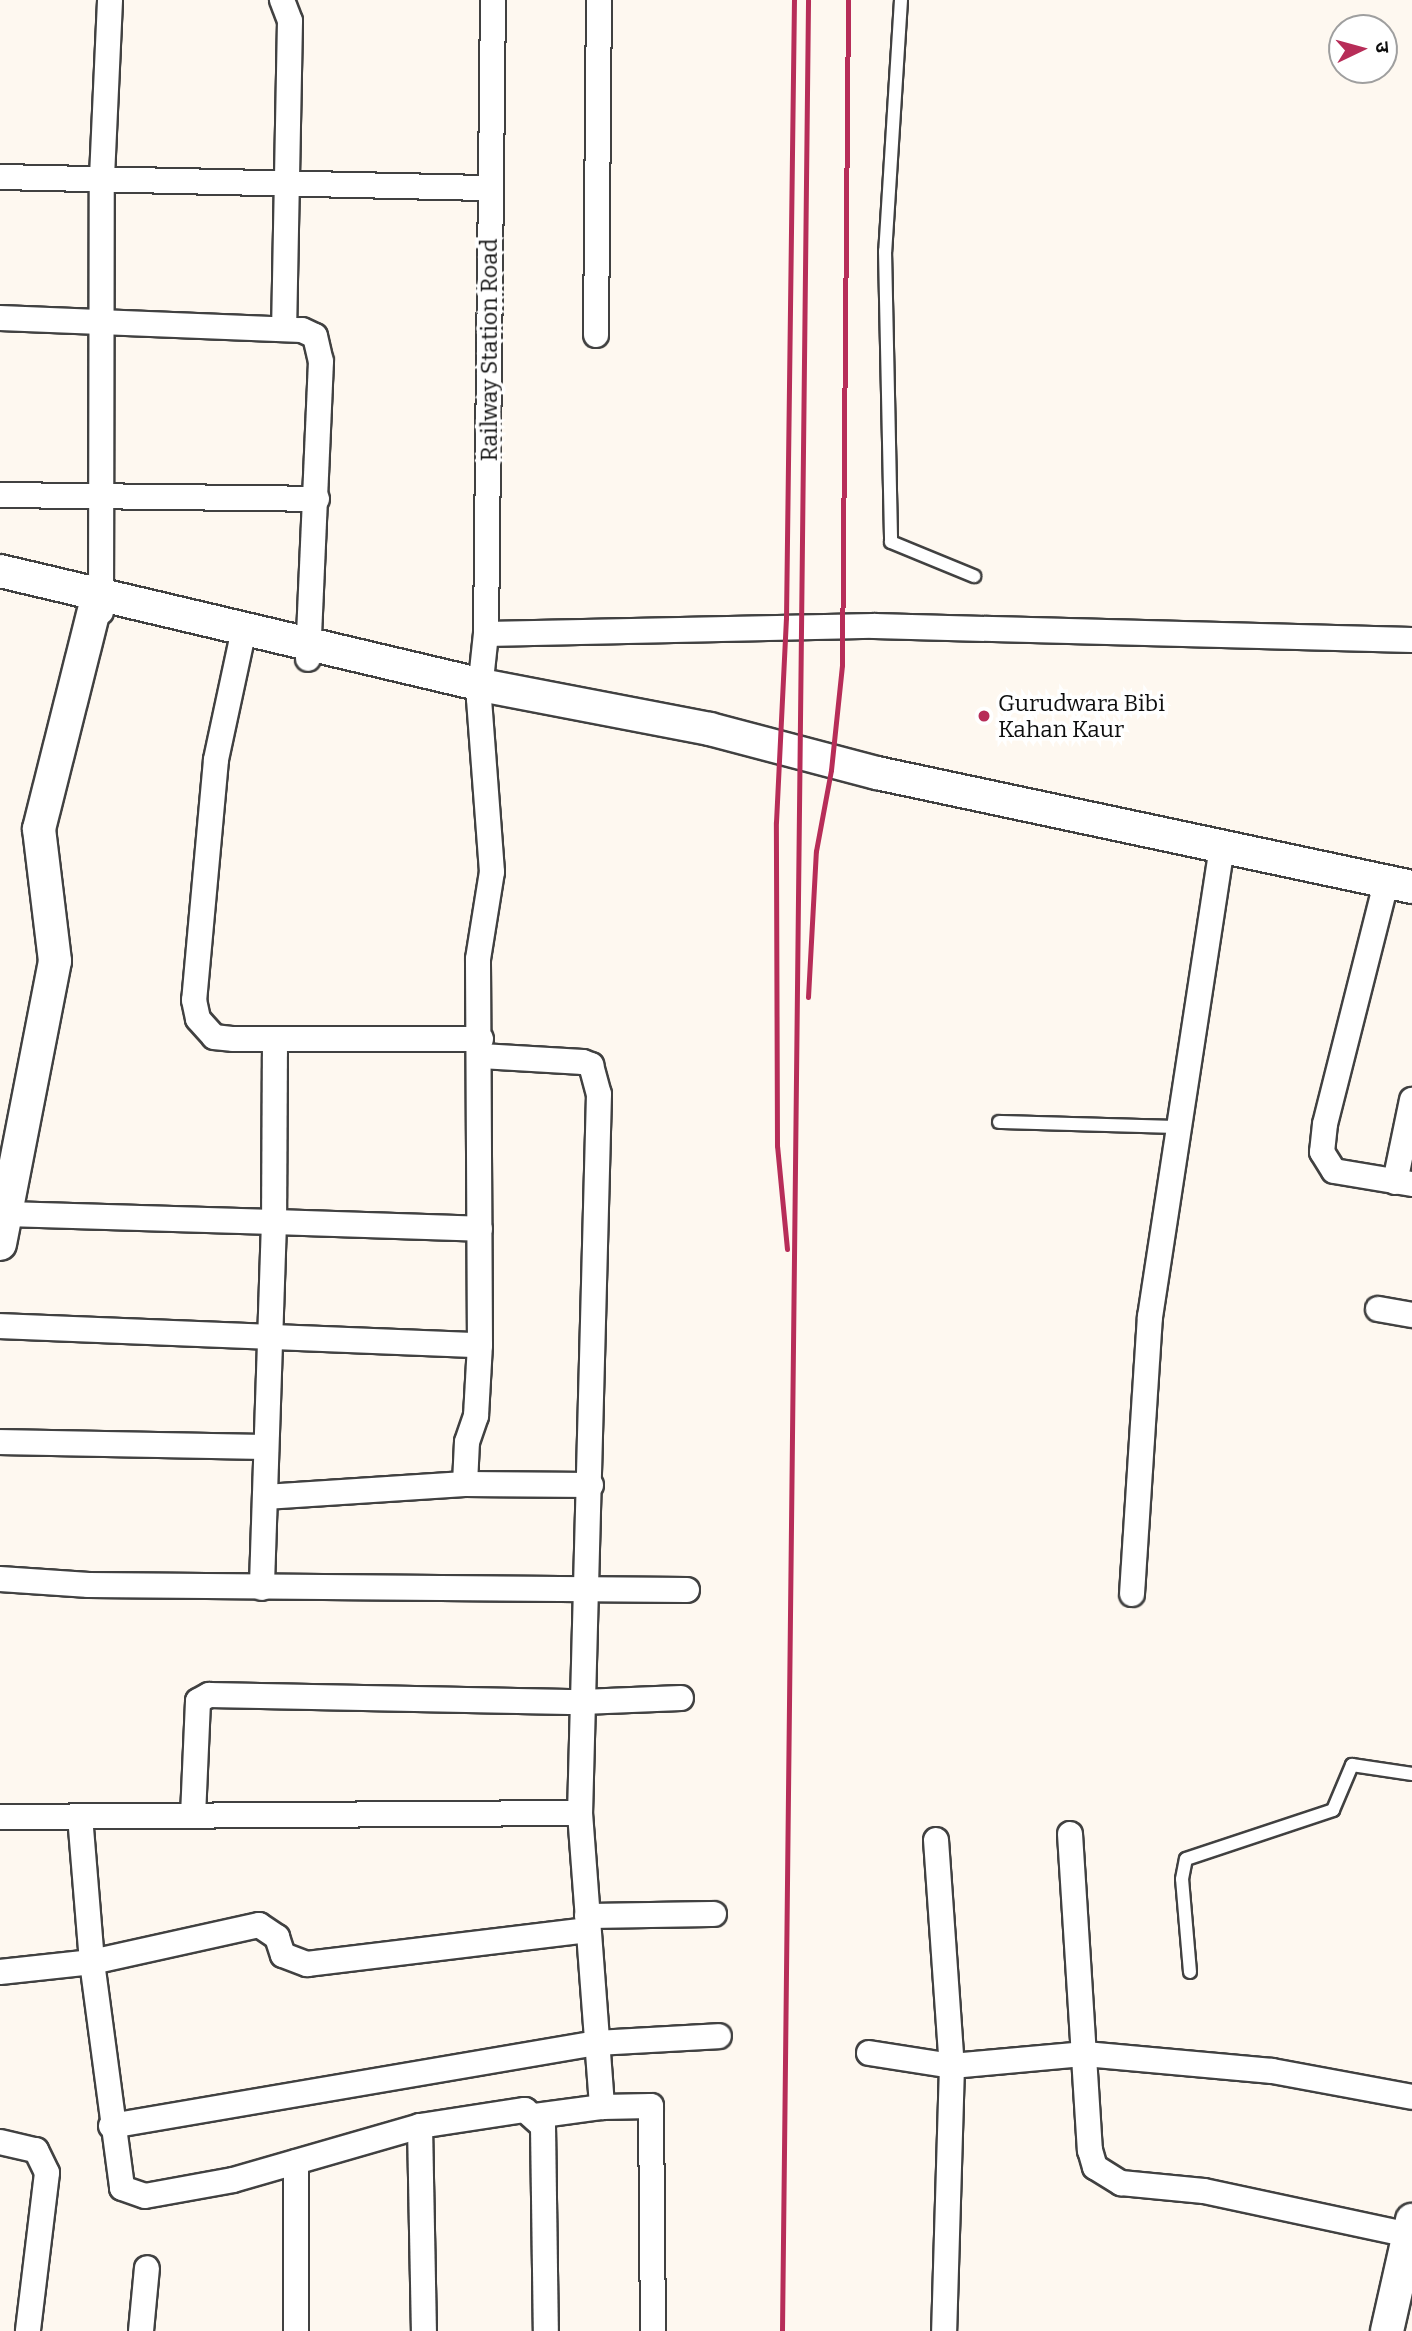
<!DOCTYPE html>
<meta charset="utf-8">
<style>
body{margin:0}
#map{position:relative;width:1412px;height:2331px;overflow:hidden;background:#fef8f0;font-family:Bitter,"Noto Sans Devanagari",serif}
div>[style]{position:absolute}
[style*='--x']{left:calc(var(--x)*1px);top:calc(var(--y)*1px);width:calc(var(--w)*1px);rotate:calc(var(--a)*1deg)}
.roads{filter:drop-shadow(2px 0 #414141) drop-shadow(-2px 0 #414141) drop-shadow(0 2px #414141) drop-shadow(0 -2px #414141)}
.service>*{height:12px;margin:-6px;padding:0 6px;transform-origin:6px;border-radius:6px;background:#fff}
.minor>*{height:24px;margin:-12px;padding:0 12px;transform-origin:12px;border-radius:12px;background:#fff}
.tertiary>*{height:32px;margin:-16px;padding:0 16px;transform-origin:16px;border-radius:16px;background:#fff}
.rail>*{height:5px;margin:-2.5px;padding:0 2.5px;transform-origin:2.5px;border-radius:2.5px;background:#b72d58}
.dots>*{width:19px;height:19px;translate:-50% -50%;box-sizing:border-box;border:4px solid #fff;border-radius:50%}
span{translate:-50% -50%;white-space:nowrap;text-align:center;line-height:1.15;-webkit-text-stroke:7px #fff;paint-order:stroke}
.street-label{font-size:23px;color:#0e0e0e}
.poi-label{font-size:23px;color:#0e0e0e}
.left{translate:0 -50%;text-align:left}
.north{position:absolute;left:1328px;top:14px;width:70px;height:70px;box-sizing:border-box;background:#fff;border:2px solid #9f9f9f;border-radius:50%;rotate:85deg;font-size:19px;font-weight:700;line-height:28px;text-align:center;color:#0e0e0e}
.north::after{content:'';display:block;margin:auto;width:24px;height:32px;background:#b72d58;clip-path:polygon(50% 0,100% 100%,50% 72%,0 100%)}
</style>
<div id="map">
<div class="roads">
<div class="service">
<i style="--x:901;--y:0;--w:252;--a:93.6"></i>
<i style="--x:885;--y:251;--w:291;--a:88.8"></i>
<i style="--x:891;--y:542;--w:90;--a:22.3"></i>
<i style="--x:999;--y:1122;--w:180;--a:1.6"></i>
<i style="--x:1190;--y:1972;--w:93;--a:-94.9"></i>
<i style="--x:1182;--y:1879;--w:20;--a:-79"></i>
<i style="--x:1186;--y:1859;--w:155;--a:-18.4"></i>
<i style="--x:1333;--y:1810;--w:49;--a:-67.1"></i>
<i style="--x:1352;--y:1765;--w:61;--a:8.5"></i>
</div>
<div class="minor">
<i style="--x:282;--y:0;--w:22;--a:69"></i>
<i style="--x:290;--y:21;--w:308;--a:91.1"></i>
<i style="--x:0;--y:177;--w:490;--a:1.3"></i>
<i style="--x:0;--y:318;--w:302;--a:2.3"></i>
<i style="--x:302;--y:330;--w:14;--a:25"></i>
<i style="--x:315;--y:336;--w:26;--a:77"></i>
<i style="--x:321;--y:361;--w:298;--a:92.5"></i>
<i style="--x:596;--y:335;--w:335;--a:-89.5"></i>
<i style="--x:0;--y:495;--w:317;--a:0.7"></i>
<i style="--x:101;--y:612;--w:435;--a:-89.9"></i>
<i style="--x:102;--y:177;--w:177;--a:-87.4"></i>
<i style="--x:486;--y:634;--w:388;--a:-1.2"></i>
<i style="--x:874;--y:626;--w:538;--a:1.49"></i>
<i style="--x:241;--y:643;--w:120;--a:102.1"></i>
<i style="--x:216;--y:760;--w:241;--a:95.2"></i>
<i style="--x:194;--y:1000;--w:19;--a:78"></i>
<i style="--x:198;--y:1019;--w:24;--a:48"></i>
<i style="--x:214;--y:1037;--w:20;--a:6"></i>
<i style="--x:234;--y:1039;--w:247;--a:0"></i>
<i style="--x:1384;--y:891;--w:240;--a:104.2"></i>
<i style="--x:1325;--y:1124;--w:28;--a:96"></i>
<i style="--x:1322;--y:1152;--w:22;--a:58"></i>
<i style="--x:1334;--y:1171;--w:79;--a:9.5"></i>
<i style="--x:275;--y:1039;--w:183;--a:90.3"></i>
<i style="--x:274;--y:1222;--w:206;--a:1.9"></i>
<i style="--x:481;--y:1056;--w:102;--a:3.4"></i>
<i style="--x:583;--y:1062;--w:9;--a:21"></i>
<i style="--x:591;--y:1065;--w:30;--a:75"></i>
<i style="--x:599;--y:1094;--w:719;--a:91.51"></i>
<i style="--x:580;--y:1813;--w:295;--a:85.7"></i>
<i style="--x:602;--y:2107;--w:49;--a:-1.2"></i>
<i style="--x:651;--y:2106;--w:225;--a:89.5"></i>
<i style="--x:1395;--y:1182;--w:84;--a:-78.3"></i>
<i style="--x:6;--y:1214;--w:268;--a:1.7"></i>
<i style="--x:274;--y:1222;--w:366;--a:91.9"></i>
<i style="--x:1378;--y:1309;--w:35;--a:10"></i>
<i style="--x:0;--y:1326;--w:480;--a:2.3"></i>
<i style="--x:0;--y:1442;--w:266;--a:1.1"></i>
<i style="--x:465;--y:1484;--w:42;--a:-87.3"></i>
<i style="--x:467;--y:1442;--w:28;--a:-71"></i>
<i style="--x:476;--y:1416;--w:71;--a:-86.8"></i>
<i style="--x:480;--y:1345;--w:386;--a:-90.3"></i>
<i style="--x:478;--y:959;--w:88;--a:-80.9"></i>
<i style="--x:492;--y:872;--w:173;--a:-94.3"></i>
<i style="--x:479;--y:699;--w:65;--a:-83.9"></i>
<i style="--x:486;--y:634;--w:634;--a:-89.37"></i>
<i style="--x:265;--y:1497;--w:200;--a:-3.7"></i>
<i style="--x:465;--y:1484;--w:126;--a:0.5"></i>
<i style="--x:0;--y:1579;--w:89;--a:3.9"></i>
<i style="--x:89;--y:1585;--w:598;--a:0.48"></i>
<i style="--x:1132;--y:1594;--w:278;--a:-86.3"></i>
<i style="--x:1150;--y:1317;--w:462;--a:-81.3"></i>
<i style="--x:80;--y:1816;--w:146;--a:85.3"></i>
<i style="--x:92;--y:1962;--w:228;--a:82.4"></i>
<i style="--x:122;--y:2188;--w:24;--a:19"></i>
<i style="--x:145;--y:2196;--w:89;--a:-10.3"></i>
<i style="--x:233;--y:2180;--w:195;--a:-16.1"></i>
<i style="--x:420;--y:2126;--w:106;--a:-8.7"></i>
<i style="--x:525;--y:2110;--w:24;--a:42"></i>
<i style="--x:543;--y:2126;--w:205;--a:89.2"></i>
<i style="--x:193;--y:1816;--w:115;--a:-87.5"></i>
<i style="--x:198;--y:1701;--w:13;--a:-29"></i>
<i style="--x:209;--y:1695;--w:373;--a:1.1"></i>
<i style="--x:582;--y:1702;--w:99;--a:-2.3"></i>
<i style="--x:0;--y:1817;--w:580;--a:-0.4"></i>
<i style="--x:1070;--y:1834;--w:317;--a:86.4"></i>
<i style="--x:1090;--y:2150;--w:18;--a:74"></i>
<i style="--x:1095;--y:2167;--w:31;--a:32"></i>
<i style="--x:1121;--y:2183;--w:83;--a:5.5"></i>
<i style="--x:1204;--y:2191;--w:210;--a:12.1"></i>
<i style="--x:936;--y:1840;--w:227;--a:86"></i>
<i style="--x:952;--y:2066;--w:265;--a:91.7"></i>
<i style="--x:587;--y:1916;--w:127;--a:-0.9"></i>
<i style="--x:0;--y:1972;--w:93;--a:-6.2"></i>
<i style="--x:92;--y:1962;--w:171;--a:-12.5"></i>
<i style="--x:259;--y:1925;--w:22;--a:34"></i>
<i style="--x:277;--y:1937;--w:19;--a:72"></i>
<i style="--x:283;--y:1955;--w:26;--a:21"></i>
<i style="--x:307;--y:1964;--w:283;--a:-6.9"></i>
<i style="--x:869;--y:2053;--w:84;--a:8.9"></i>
<i style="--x:952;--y:2066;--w:134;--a:-5.2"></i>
<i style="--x:1085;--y:2054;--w:188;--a:5.2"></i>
<i style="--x:1272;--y:2071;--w:142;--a:10.5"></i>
<i style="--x:535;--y:2116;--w:68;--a:-7.7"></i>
<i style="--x:111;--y:2126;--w:491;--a:-9.7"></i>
<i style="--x:595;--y:2043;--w:124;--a:-3.2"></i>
<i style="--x:420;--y:2126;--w:205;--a:88.9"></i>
<i style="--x:0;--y:2142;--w:37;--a:13"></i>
<i style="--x:36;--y:2150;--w:25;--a:64"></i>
<i style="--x:47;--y:2173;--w:159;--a:96.9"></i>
<i style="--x:296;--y:2162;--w:169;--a:90"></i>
<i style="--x:141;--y:2331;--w:63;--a:-84.6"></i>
</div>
<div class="tertiary">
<i style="--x:0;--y:571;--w:494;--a:13.3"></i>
<i style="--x:481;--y:685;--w:233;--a:10.9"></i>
<i style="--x:710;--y:729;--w:173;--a:14.8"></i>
<i style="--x:877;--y:773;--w:547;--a:12.03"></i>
<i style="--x:0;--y:1244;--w:288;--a:-79"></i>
<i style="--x:55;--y:961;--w:133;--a:-96.9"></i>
<i style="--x:39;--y:829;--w:226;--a:-75.9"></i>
<i style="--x:1387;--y:2331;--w:114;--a:-77.3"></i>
</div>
</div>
<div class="rail">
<i style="--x:808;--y:997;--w:146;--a:-86.9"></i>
<i style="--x:816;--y:851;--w:82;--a:-79.5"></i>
<i style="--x:831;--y:770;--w:106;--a:-84"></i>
<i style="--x:842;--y:665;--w:665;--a:-89.48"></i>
<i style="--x:787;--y:1249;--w:103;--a:-95.5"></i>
<i style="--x:777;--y:1146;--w:324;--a:-90.2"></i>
<i style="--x:776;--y:822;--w:204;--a:-87.2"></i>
<i style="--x:786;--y:618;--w:618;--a:-89.26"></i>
<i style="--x:782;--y:2331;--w:2331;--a:-89.36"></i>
</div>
<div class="dots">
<i style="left:984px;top:716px;background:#b72d58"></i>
</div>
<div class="street-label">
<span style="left:489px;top:350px;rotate:-90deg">Railway Station Road</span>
</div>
<div class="poi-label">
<span class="left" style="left:998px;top:716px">Gurudwara Bibi<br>Kahan Kaur</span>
</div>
<div class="north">उ</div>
</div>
